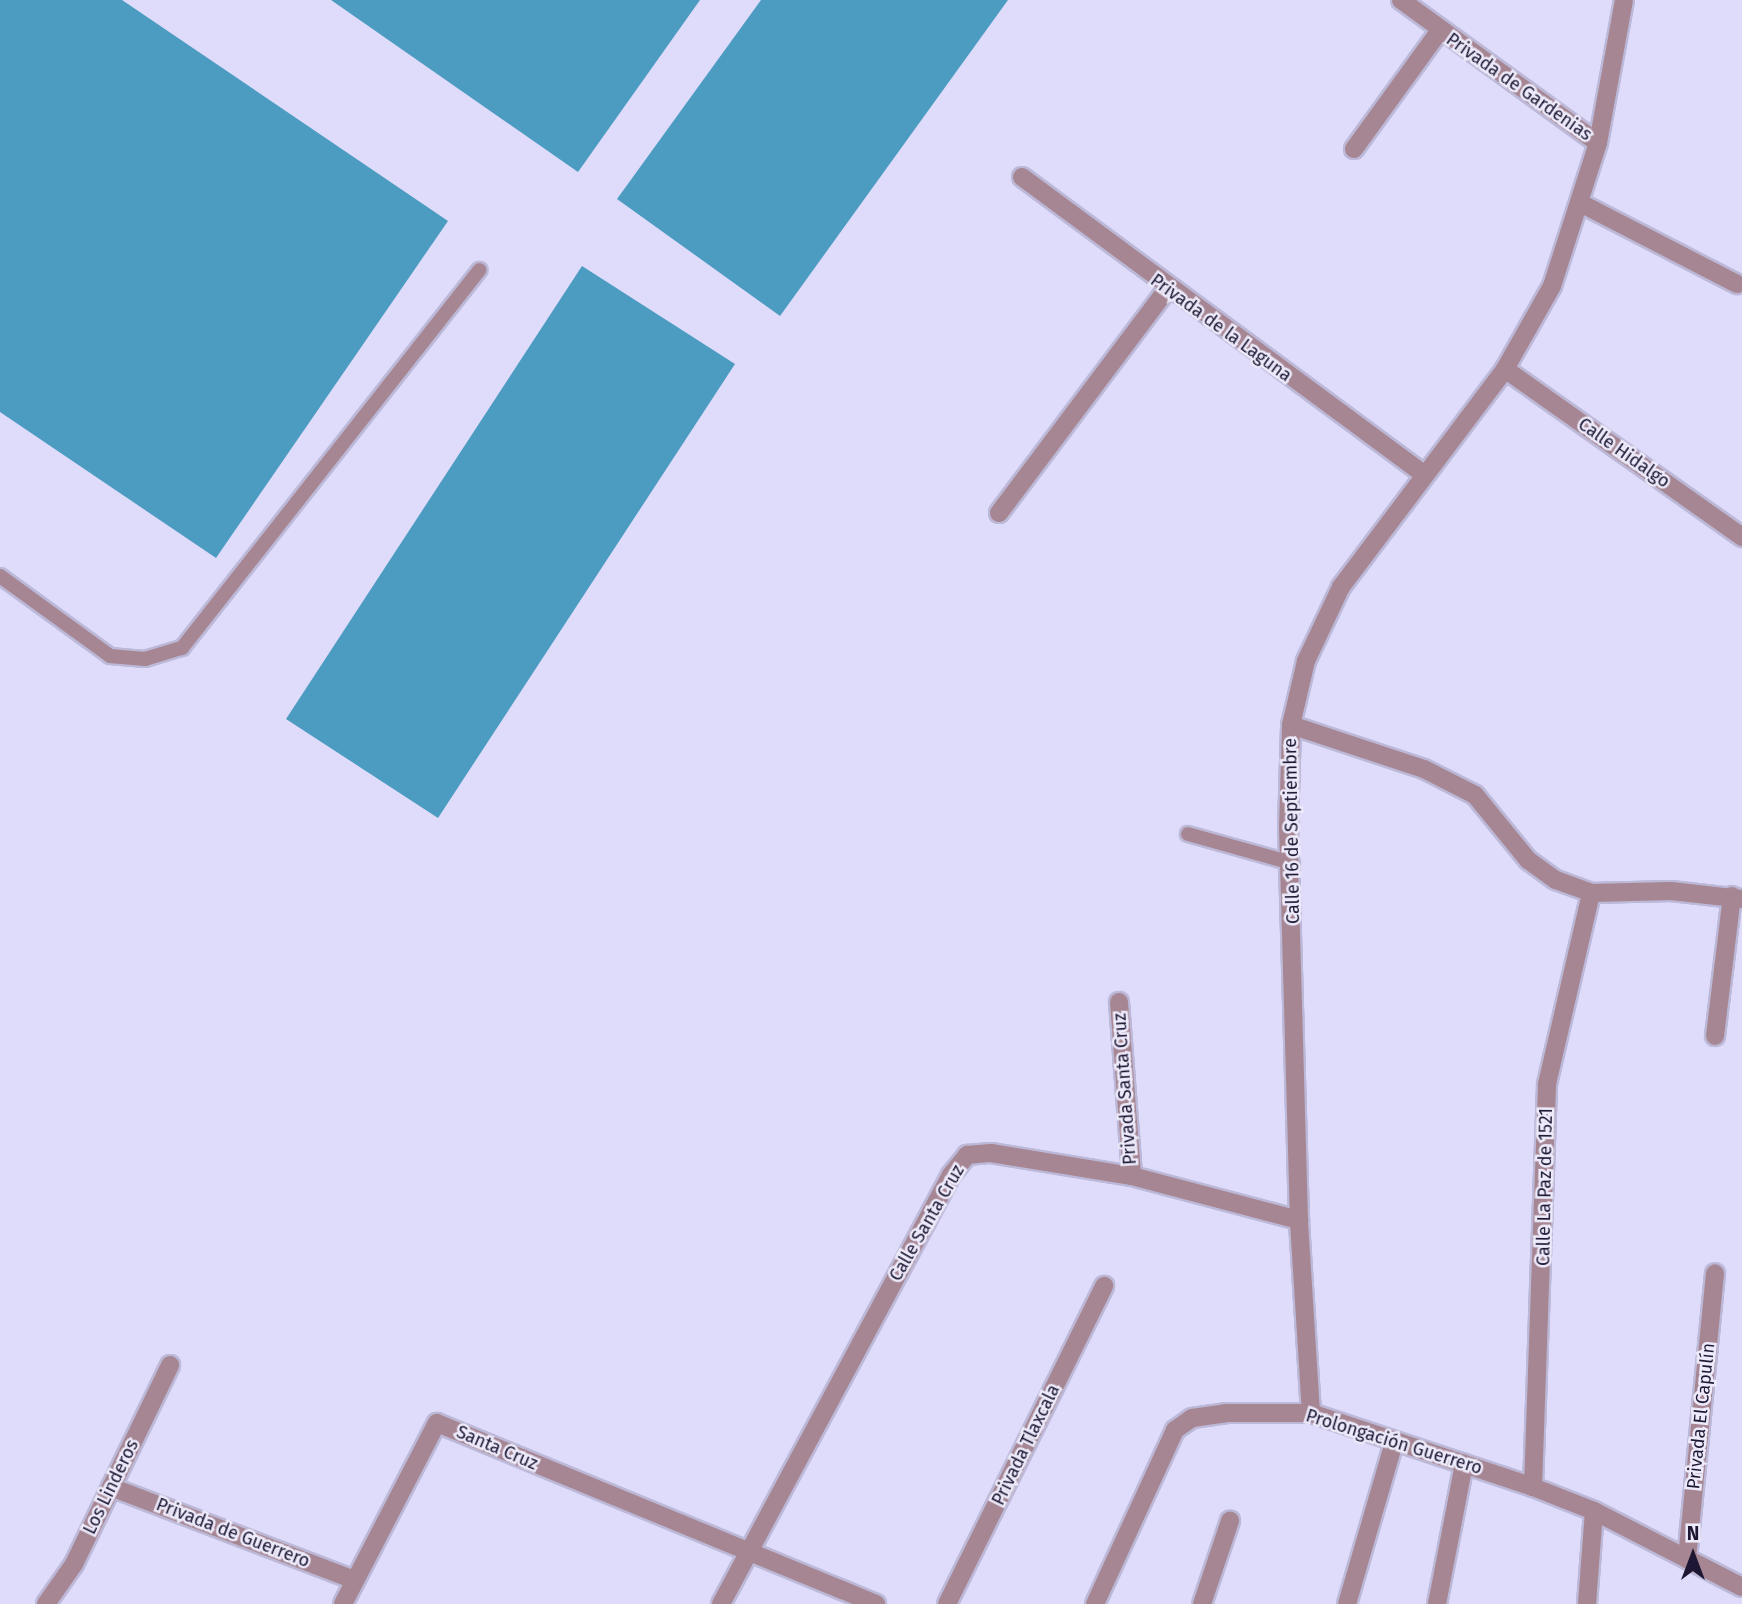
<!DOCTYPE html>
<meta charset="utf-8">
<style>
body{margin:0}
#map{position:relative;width:1742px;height:1604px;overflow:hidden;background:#dfdbfb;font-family:"Fira Sans",sans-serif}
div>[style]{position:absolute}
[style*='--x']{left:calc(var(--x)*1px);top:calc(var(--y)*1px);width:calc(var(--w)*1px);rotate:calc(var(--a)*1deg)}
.water>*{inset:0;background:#4c9cc2}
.roads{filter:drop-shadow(2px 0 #bcb8d7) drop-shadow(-2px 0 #bcb8d7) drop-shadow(0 2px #bcb8d7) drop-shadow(0 -2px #bcb8d7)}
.lane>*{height:14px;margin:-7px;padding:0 7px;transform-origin:7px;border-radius:7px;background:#a68693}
.street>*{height:18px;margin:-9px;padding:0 9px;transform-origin:9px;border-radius:9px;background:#a68693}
span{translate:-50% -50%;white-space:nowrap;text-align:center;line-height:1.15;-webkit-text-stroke:5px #edebfb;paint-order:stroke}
.street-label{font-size:18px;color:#1d1733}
.north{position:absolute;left:1658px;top:1520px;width:70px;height:70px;-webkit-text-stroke:5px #edebfb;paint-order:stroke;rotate:0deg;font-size:19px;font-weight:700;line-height:28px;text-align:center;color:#1d1733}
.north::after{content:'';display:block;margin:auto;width:24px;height:32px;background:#1d1733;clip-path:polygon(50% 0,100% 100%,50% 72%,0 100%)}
</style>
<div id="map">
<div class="water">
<i style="clip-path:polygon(0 0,122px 0,448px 221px,216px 558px,0 412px)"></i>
<i style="clip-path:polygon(331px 0,700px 0,578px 172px)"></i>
<i style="clip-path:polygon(761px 0,1008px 0,780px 316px,617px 199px)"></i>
<i style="clip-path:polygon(582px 266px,735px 364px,438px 818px,286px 719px)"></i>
</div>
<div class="roads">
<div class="lane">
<i style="--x:0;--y:576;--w:136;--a:36"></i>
<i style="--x:110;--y:656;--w:35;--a:5"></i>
<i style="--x:145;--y:659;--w:39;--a:-17"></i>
<i style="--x:182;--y:648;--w:481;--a:-51.8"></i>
<i style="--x:1188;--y:834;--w:108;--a:15.6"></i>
</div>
<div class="street">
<i style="--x:1401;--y:0;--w:243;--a:36"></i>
<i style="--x:1354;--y:149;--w:147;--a:-54.1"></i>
<i style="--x:1022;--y:177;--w:499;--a:36.5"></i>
<i style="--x:1580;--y:203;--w:177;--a:27.3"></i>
<i style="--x:1505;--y:369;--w:291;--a:35.3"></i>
<i style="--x:999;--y:513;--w:280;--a:-53.1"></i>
<i style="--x:1291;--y:725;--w:140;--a:18.3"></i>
<i style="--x:1424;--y:769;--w:57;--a:27"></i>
<i style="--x:1475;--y:795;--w:84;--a:50.8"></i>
<i style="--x:1528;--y:860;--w:34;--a:36"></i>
<i style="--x:1556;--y:880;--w:37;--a:20"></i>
<i style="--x:1591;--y:893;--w:80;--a:-1.4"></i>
<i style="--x:1671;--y:891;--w:71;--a:6.4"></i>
<i style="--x:1119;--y:1002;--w:174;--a:85.7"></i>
<i style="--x:1715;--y:1036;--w:141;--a:-83.1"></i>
<i style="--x:1311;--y:1413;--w:193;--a:-93.6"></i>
<i style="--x:1299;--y:1220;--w:392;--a:-91.6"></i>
<i style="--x:1288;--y:828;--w:103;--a:-88.3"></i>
<i style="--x:1291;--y:725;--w:66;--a:-76.8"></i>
<i style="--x:1306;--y:661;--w:82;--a:-64.7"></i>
<i style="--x:1341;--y:587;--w:273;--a:-53"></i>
<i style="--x:1505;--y:369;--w:95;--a:-60.5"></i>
<i style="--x:1552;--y:286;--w:150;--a:-72.2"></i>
<i style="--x:1598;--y:143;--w:145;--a:-79.7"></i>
<i style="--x:111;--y:1487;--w:261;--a:20.9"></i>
<i style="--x:1533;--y:1487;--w:403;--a:-88"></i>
<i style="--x:1547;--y:1084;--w:196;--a:-77"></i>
<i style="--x:1687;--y:1559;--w:287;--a:-84.4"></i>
<i style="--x:46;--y:1604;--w:49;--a:-55"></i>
<i style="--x:74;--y:1564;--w:221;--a:-64.2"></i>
<i style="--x:343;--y:1604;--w:204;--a:-62.6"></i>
<i style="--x:437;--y:1423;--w:475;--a:22.4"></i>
<i style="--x:721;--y:1604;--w:487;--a:-61.8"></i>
<i style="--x:951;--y:1175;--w:26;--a:-51"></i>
<i style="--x:967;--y:1155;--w:24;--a:-5"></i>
<i style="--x:991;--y:1153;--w:143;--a:9.3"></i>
<i style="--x:1132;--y:1176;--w:173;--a:14.8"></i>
<i style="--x:947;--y:1604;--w:355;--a:-63.7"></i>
<i style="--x:1095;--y:1604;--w:192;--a:-65.3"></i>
<i style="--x:1175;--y:1430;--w:21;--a:-35"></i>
<i style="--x:1192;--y:1418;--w:34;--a:-8"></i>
<i style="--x:1226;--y:1413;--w:85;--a:0"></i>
<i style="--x:1311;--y:1413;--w:234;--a:18.4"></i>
<i style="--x:1533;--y:1487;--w:66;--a:21.5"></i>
<i style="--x:1594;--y:1511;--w:166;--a:27.2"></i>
<i style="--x:1202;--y:1604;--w:88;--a:-71.4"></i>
<i style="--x:1347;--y:1604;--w:169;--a:-73.8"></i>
<i style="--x:1437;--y:1604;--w:143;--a:-79.1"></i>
<i style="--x:1587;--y:1604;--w:93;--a:-85.7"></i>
</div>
</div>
<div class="street-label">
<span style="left:1519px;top:87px;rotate:35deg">Privada de Gardenias</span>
<span style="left:1221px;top:328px;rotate:36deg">Privada de la Laguna</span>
<span style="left:1624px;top:453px;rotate:35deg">Calle Hidalgo</span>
<span style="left:1292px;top:831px;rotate:-91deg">Calle 16 de Septiembre</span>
<span style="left:1125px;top:1089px;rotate:-94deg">Privada Santa Cruz</span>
<span style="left:1545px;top:1187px;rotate:-89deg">Calle La Paz de 1521</span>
<span style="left:927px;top:1223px;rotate:-60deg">Calle Santa Cruz</span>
<span style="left:1701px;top:1416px;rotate:-84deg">Privada El Capulín</span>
<span style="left:1394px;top:1442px;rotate:17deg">Prolongación Guerrero</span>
<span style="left:1026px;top:1445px;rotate:-64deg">Privada Tlaxcala</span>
<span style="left:497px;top:1448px;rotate:23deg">Santa Cruz</span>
<span style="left:111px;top:1487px;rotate:-64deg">Los Linderos</span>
<span style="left:233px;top:1533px;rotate:21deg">Privada de Guerrero</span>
</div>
<div class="north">N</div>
</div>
